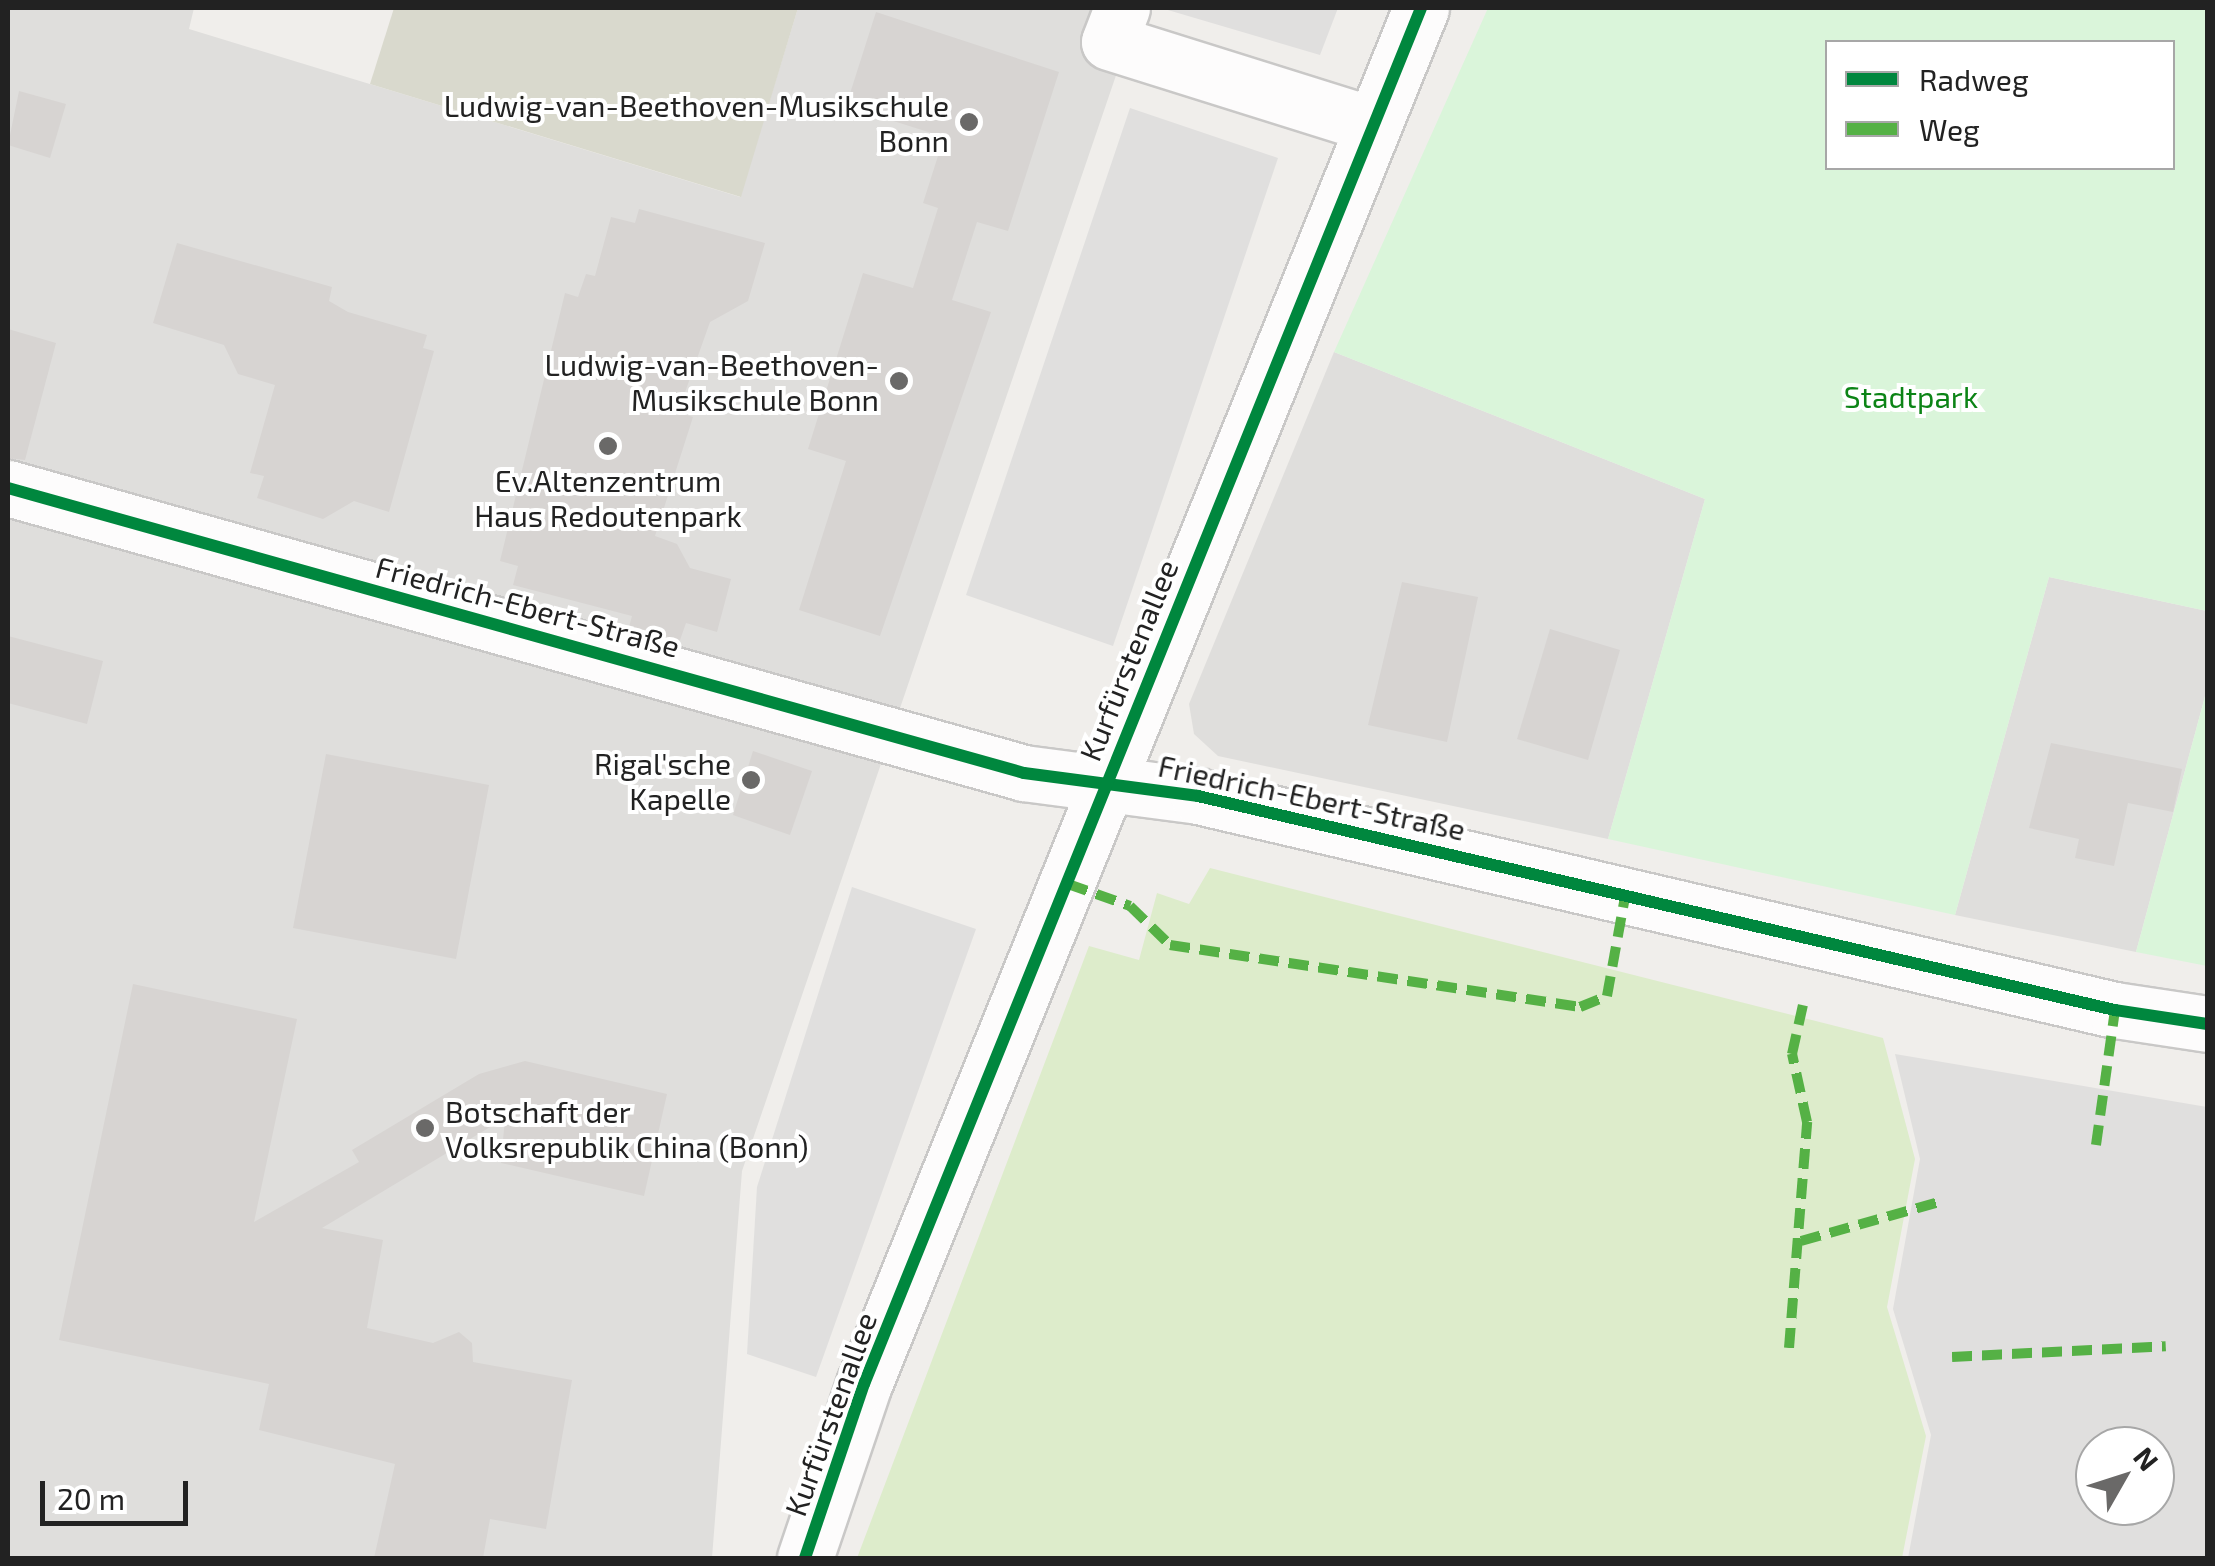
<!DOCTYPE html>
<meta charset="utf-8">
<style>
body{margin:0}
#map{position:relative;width:2215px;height:1566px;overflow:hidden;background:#f0eeeb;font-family:"Exo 2",sans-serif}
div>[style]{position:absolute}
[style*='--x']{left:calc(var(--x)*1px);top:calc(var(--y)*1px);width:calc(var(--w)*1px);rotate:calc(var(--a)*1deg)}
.residential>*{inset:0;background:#dfdedc}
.construction>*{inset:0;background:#d9d9cd}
.grass>*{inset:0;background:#ddeccb}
.park>*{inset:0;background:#daf5da}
.parking>*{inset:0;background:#e0dfde}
.building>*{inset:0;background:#d7d4d2}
.roads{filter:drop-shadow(2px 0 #c9c8c7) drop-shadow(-2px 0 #c9c8c7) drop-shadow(0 2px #c9c8c7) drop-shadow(0 -2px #c9c8c7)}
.minor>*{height:55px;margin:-27.5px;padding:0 27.5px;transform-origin:27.5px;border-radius:27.5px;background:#fdfcfc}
.quiet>*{height:10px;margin-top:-5px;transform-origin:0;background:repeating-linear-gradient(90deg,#55b145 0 20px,transparent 0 30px)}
.cycleway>*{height:12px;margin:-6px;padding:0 6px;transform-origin:6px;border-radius:6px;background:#00873e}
.dots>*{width:28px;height:28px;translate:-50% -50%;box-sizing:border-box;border:5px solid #fff;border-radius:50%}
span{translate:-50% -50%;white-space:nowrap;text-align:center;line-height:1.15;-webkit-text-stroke:8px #fff;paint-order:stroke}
.poi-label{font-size:30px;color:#222}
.right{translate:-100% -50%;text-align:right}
.left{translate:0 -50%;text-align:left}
.park-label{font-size:30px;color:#0c8416}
.street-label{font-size:30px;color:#222}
.frame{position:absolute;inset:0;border:10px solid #222;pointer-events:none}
.legend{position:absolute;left:1825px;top:40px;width:350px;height:130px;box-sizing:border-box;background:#fff;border:2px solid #a7a7a7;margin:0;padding:12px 18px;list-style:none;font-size:30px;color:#222}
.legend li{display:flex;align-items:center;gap:20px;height:50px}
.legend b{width:50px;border:2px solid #a7a7a7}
.north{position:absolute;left:2075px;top:1426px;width:100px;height:100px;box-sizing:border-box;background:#fff;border:2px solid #a7a7a7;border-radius:50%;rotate:51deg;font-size:28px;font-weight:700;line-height:40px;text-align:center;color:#222}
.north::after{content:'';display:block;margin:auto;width:35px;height:45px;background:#6a6968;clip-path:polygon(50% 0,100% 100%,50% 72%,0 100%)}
.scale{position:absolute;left:40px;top:1481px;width:148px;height:45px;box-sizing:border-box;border:5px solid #222;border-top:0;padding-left:12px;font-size:30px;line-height:35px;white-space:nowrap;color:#222;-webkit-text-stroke:8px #fff;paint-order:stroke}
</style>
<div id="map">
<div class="residential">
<i style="clip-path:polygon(8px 8px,194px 8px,189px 29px,740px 197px,798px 8px,1139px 8px,742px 1171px,712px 1558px,8px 1558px)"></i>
<i style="clip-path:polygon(1334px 352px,1705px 499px,1608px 839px,1218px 756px,1194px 734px,1189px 704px)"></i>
<i style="clip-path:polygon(2049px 577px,2207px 611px,2207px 689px,2136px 952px,1955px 915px)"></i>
</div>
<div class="construction">
<i style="clip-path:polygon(394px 8px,798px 8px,741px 197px,370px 84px)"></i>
</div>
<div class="grass">
<i style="clip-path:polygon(1210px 868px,1883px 1038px,1915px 1159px,1887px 1307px,1926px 1436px,1902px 1558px,857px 1558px,1089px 946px,1139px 960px,1157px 893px,1189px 904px)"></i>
</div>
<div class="park">
<i style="clip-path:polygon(evenodd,1488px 8px,2207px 8px,2207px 611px,2049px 577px,1955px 915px,1608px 839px,1705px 499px,1334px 352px,1488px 8px,1828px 42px,2172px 42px,2172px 168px,1828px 168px,1828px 42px)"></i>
<i style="clip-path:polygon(2207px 689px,2207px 966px,2136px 952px)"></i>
</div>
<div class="parking">
<i style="clip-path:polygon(1161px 8px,1338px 8px,1320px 55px)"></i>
<i style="clip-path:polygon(1130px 108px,1278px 158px,1113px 646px,966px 595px)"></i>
<i style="clip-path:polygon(852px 887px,976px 929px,816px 1377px,747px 1354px,757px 1187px)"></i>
<i style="clip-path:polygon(evenodd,1895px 1054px,2207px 1107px,2207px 1558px,1908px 1558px,1931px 1435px,1893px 1309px,1920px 1159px,1895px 1054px,2095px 1446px,2155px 1446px,2155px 1506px,2095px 1506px,2095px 1446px)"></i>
</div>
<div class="building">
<i style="clip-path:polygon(876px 12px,1059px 72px,1008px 231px,977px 222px,952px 300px,991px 312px,880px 636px,799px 610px,846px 461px,808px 449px,863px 273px,913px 288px,938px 208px,923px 203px,944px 137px,846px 106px)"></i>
<i style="clip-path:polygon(19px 91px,66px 104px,50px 158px,8px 145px)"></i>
<i style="clip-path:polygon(639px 209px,765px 243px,748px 301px,710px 322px,678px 412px,693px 417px,655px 536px,677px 544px,690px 568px,731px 579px,717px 632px,686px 623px,680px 640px,629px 627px,632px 616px,513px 585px,518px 566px,500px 561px,565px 293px,578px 297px,586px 274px,595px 276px,611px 217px,635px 223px)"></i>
<i style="clip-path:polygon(177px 243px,332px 287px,329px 301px,348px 312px,427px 335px,423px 348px,434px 351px,389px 512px,354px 501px,323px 519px,257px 498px,264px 476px,250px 473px,275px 385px,238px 374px,224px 345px,153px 323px)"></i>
<i style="clip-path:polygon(8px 329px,56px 343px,25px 460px,8px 458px)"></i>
<i style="clip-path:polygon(1402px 582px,1478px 597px,1447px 742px,1368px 725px)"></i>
<i style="clip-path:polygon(1550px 629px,1620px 650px,1588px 760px,1517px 739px)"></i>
<i style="clip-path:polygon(8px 636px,103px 661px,87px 724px,8px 703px)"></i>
<i style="clip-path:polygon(2051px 743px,2182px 769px,2173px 812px,2128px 803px,2114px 866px,2075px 858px,2079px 839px,2029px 828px)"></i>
<i style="clip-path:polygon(753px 751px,812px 771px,790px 835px,733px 815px)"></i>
<i style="clip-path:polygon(326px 754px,489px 785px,456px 959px,293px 928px)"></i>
<i style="clip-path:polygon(133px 984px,297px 1019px,254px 1222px,359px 1162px,352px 1150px,479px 1074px,525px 1061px,667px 1094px,644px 1196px,501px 1163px,505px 1118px,322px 1228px,383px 1240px,367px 1328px,433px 1343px,459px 1332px,472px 1343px,473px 1362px,572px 1380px,546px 1529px,490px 1519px,483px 1558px,374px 1558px,395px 1464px,259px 1430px,269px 1384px,59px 1340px)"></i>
</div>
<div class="roads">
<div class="minor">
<i style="--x:1122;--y:8;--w:36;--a:111"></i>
<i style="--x:1109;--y:42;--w:275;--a:17.4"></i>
<i style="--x:8;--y:488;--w:1055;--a:15.67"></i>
<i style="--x:1024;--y:773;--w:176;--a:7.5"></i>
<i style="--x:1198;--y:796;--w:942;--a:13.14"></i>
<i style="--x:2115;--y:1010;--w:94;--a:8.6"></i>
<i style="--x:805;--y:1558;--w:184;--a:-71.3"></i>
<i style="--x:864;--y:1384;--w:1484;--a:-67.96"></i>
</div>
</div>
<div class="quiet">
<i style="--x:1068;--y:884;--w:66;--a:19.5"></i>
<i style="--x:1130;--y:906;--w:56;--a:44.3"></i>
<i style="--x:1170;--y:945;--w:415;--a:8.6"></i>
<i style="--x:1580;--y:1007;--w:29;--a:-22"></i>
<i style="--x:1607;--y:996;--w:107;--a:-79.7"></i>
<i style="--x:2096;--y:1145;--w:136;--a:-82"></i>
<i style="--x:1801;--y:1241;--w:143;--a:-15.8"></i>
<i style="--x:1789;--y:1348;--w:227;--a:-85.4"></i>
<i style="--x:1807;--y:1122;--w:70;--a:-102.4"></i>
<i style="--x:1792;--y:1054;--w:59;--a:-77.4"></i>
<i style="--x:1952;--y:1357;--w:214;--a:-2.9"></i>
</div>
<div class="cycleway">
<i style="--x:8;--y:488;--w:1055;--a:15.67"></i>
<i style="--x:1024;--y:773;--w:176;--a:7.5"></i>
<i style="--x:1198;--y:796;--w:942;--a:13.14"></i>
<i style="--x:2115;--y:1010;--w:94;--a:8.6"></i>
<i style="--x:805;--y:1558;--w:184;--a:-71.3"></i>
<i style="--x:864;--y:1384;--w:1484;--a:-67.96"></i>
</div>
<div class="dots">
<i style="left:969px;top:122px;background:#6a6968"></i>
<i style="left:899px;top:381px;background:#6a6968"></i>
<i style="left:608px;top:446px;background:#6a6968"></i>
<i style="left:751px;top:780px;background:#6a6968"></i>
<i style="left:425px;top:1128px;background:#6a6968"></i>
</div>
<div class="poi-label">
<span class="right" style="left:949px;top:122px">Ludwig-van-Beethoven-Musikschule<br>Bonn</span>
<span class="right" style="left:879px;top:381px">Ludwig-van-Beethoven-<br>Musikschule Bonn</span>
<span style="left:608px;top:497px">Ev.Altenzentrum<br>Haus Redoutenpark</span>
<span class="right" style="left:731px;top:780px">Rigal'sche<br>Kapelle</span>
<span class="left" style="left:445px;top:1128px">Botschaft der<br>Volksrepublik China (Bonn)</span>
</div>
<div class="park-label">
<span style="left:1911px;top:396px">Stadtpark</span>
</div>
<div class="street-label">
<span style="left:528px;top:606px;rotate:15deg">Friedrich-Ebert-Straße</span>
<span style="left:1128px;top:660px;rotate:-68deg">Kurfürstenallee</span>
<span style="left:1312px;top:797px;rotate:12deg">Friedrich-Ebert-Straße</span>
<span style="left:830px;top:1414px;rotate:-70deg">Kurfürstenallee</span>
</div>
<div class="frame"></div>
<ul class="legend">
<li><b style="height:12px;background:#00873e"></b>Radweg</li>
<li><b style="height:12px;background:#55b145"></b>Weg</li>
</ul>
<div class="north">N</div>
<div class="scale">20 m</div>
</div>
